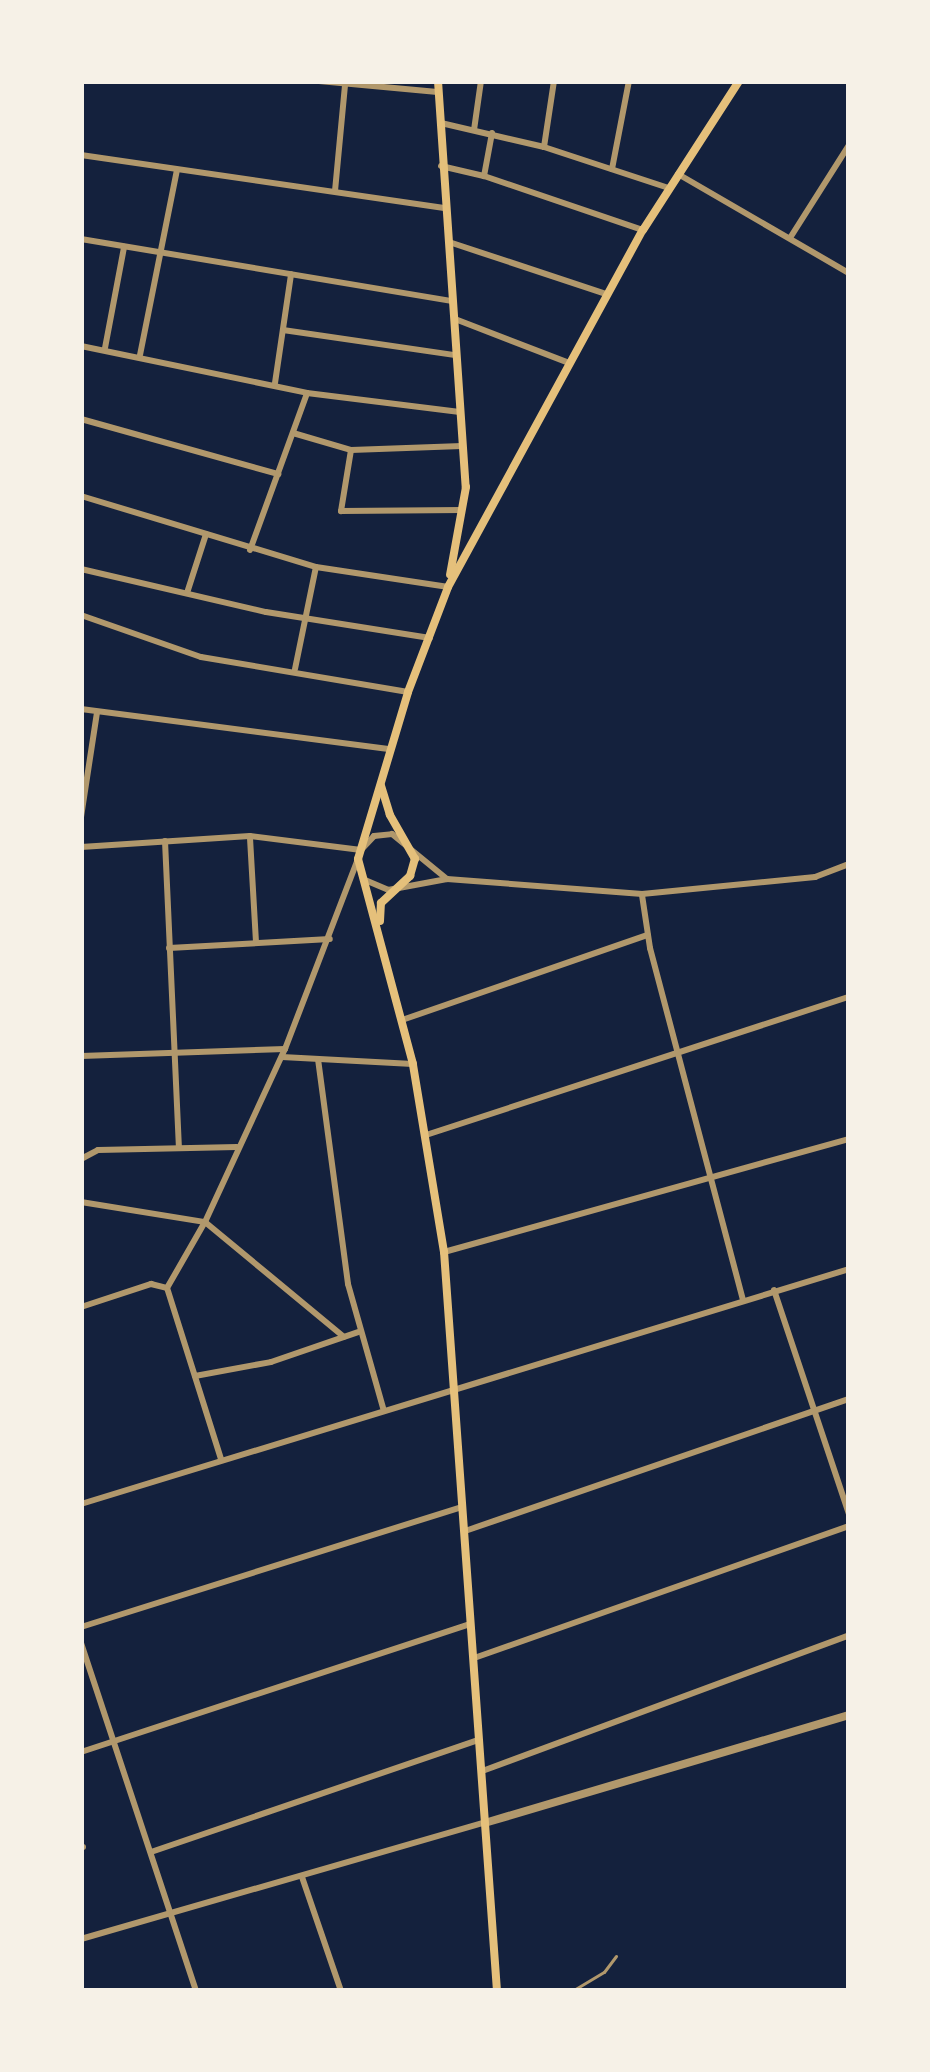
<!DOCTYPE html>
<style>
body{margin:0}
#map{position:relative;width:930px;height:2072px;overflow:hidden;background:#14213d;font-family:"Space Grotesk",sans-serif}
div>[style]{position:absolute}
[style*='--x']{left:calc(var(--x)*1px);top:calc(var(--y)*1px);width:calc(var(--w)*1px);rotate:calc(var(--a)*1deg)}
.service>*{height:3px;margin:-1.5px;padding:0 1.5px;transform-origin:1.5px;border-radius:1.5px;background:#b1986c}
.minor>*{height:6px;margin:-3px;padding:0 3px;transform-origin:3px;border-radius:3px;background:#b1986c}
.tertiary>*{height:8px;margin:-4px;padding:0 4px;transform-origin:4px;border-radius:4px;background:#b1986c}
.secondary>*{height:8px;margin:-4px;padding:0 4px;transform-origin:4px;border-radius:4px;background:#e5c07b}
span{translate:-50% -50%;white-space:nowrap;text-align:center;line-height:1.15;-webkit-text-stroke:10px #f6f1e7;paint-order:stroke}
.frame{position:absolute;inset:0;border:84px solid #f6f1e7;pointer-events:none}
</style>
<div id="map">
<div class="service">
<i style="--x:572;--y:1991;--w:37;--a:-31"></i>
<i style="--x:604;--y:1972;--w:20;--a:-53"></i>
</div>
<div class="minor">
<i style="--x:319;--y:81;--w:119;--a:5.3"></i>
<i style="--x:441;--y:123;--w:106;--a:13.1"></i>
<i style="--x:544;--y:147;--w:132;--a:18.2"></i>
<i style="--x:474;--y:130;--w:49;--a:-81.9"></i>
<i style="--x:492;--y:133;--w:44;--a:100.5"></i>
<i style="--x:484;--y:176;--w:168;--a:18.8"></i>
<i style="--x:544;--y:147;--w:67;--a:-81.4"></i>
<i style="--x:81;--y:155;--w:367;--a:8.3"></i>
<i style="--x:441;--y:166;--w:44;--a:13.1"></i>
<i style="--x:612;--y:169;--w:90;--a:-79.1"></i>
<i style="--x:678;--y:174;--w:198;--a:30.1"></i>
<i style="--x:335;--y:191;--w:106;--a:-84.6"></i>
<i style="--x:790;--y:238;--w:110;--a:-57.6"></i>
<i style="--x:81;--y:239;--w:375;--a:9.5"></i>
<i style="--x:449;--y:242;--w:165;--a:18.3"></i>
<i style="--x:455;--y:319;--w:122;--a:21.1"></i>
<i style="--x:283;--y:330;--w:174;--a:8.3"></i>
<i style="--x:81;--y:346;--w:231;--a:11.7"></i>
<i style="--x:307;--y:393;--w:154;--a:7.1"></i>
<i style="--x:105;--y:348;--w:103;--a:-79.3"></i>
<i style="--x:140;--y:355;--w:189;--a:-78.7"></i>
<i style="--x:275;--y:383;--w:110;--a:-81.6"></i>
<i style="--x:81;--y:419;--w:205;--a:15.6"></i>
<i style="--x:293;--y:433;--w:60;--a:16.3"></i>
<i style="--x:351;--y:450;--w:111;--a:-2.1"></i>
<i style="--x:351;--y:450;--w:62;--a:99.3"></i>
<i style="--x:341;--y:511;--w:121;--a:-0.5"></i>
<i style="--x:81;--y:496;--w:245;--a:16.8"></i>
<i style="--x:316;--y:567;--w:134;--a:8.6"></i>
<i style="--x:250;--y:550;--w:167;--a:-70"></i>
<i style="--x:81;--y:569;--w:190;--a:13.1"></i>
<i style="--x:266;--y:612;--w:166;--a:9"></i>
<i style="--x:187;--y:593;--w:62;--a:-72.1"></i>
<i style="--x:81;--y:615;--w:127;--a:19.3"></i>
<i style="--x:201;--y:657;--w:210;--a:9.6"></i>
<i style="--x:295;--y:669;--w:104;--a:-78.4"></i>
<i style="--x:81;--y:709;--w:312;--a:7.4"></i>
<i style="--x:81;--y:817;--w:106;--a:-81.3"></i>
<i style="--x:250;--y:838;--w:104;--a:86.7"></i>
<i style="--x:165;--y:841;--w:307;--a:87.4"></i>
<i style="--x:81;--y:847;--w:169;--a:-3.7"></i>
<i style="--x:250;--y:836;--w:112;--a:7.2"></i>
<i style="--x:361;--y:850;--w:19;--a:-47"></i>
<i style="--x:374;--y:836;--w:18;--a:-6"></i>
<i style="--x:392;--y:834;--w:71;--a:39.3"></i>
<i style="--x:365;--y:880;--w:25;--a:23"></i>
<i style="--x:388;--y:890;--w:60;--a:-10.6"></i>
<i style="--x:447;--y:879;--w:196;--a:4.4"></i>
<i style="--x:642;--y:894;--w:174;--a:-5.6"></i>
<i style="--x:815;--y:877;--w:36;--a:-21"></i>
<i style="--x:642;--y:895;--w:54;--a:81.4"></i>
<i style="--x:650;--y:948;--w:363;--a:75.2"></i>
<i style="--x:169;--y:948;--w:161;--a:-3.2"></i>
<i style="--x:402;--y:1020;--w:260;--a:-19.1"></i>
<i style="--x:81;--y:1056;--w:204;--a:-2"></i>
<i style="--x:282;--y:1057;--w:131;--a:3.1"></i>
<i style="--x:318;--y:1059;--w:227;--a:82.4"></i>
<i style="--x:348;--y:1284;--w:129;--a:74.2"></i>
<i style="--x:81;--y:1097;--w:69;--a:90"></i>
<i style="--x:426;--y:1135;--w:445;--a:-18.1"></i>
<i style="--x:81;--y:1159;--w:19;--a:-28"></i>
<i style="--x:98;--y:1150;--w:139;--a:-1.2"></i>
<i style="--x:81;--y:1202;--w:126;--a:9.2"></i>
<i style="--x:205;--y:1222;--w:180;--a:39.6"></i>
<i style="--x:444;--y:1252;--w:420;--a:-15.6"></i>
<i style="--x:774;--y:1290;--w:236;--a:71.5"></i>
<i style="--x:81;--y:1307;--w:74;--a:-18.2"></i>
<i style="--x:151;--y:1284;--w:16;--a:14"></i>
<i style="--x:195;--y:1376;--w:77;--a:-10.4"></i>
<i style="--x:271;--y:1362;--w:92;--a:-19"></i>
<i style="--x:221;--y:1459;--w:179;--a:-107.5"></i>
<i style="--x:167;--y:1288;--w:76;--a:-60.1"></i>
<i style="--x:205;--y:1222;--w:191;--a:-65.2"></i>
<i style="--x:285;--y:1049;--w:204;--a:-69"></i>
<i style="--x:81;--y:1504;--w:803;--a:-17.01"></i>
<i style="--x:468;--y:1530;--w:403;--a:-19"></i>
<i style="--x:81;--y:1627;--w:399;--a:-17.5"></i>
<i style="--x:81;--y:1643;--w:367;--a:71.7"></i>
<i style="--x:477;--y:1657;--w:394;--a:-19.4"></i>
<i style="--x:81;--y:1752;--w:410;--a:-18.2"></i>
<i style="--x:485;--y:1770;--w:388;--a:-20.3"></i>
<i style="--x:81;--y:1847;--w:2;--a:0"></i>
<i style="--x:151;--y:1852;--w:347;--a:-18.9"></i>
<i style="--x:302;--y:1877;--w:120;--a:71.1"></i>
<i style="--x:81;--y:1939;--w:423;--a:-16.1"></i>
</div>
<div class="tertiary">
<i style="--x:488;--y:1822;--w:377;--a:-16.5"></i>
</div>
<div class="secondary">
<i style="--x:438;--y:81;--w:407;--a:86.1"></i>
<i style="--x:466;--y:487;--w:89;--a:100.3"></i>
<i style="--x:380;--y:921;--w:18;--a:-87"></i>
<i style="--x:381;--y:903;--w:40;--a:-43"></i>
<i style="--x:410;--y:876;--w:18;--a:-74"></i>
<i style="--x:415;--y:859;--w:51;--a:-119.6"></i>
<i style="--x:390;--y:815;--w:31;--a:-107"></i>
<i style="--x:497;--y:1991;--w:741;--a:-94.1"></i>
<i style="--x:444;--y:1252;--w:191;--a:-99.4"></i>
<i style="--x:413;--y:1064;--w:212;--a:-105"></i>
<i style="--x:358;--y:859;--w:174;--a:-73.3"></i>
<i style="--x:408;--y:692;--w:112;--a:-69.1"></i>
<i style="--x:448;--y:587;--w:407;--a:-61.4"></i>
<i style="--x:643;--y:230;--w:177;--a:-57.2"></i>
</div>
<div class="frame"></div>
</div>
